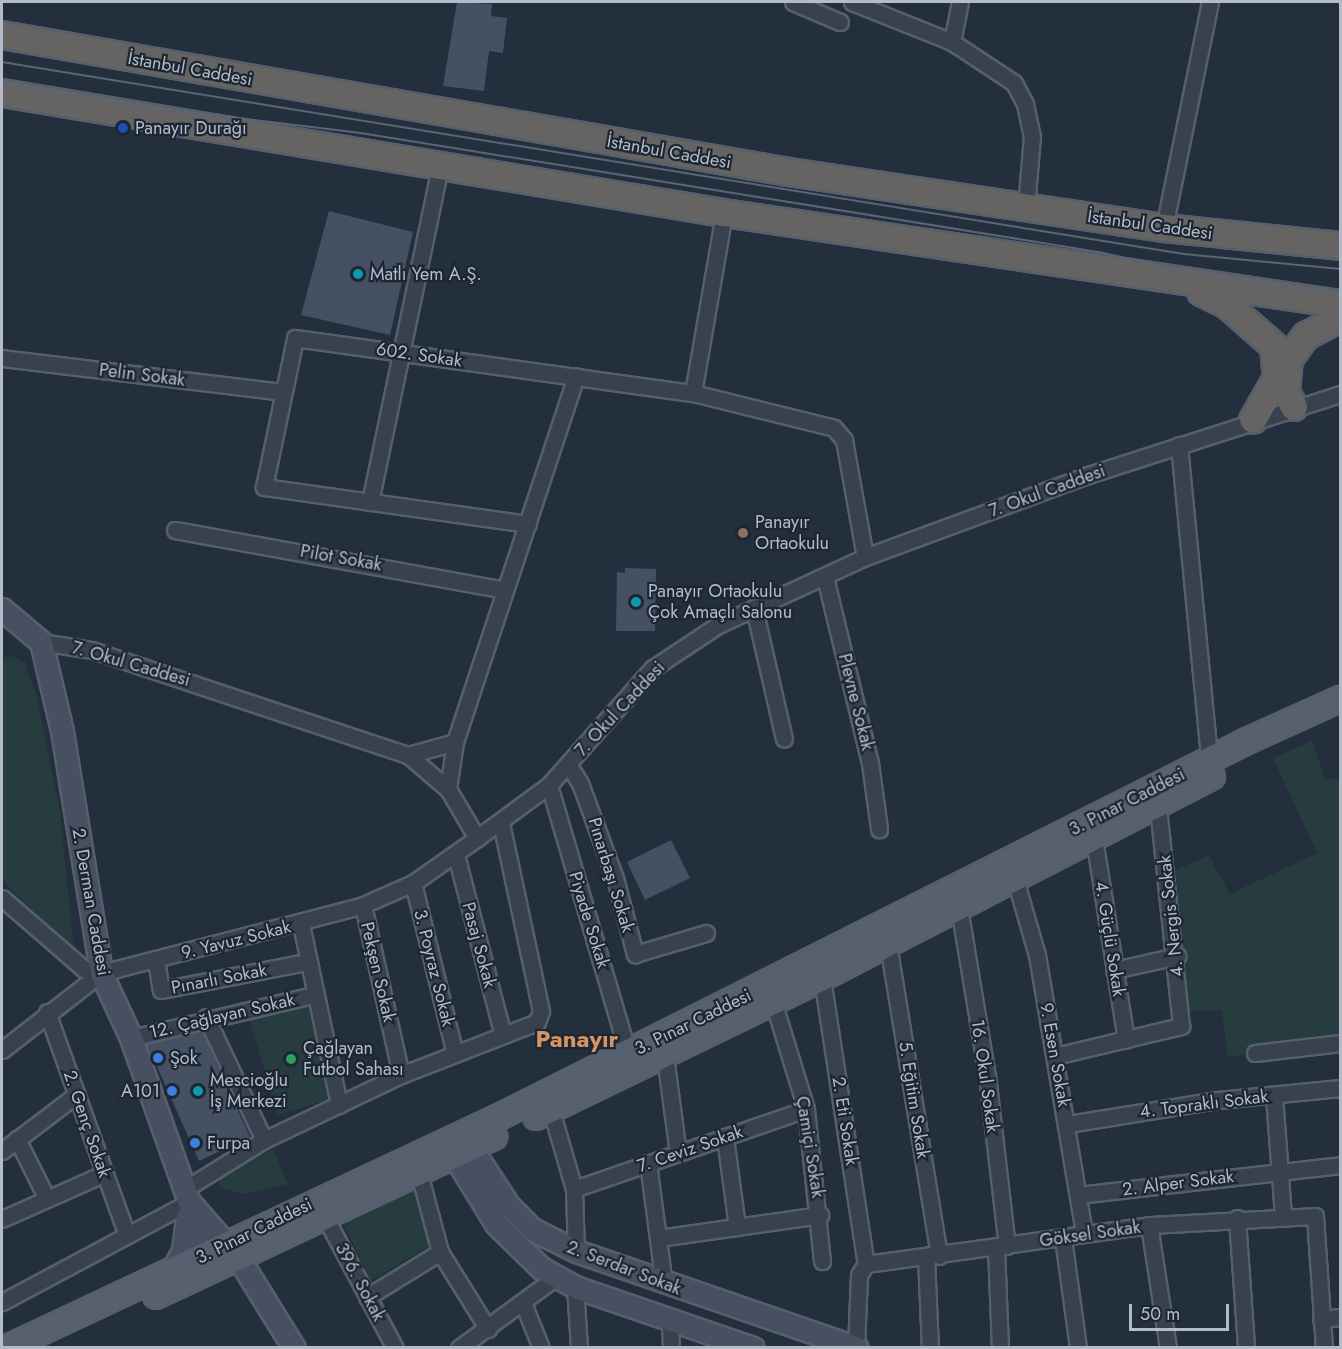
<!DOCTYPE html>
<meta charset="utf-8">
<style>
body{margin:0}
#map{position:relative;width:1342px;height:1349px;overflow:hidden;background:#242f3e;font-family:Jost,sans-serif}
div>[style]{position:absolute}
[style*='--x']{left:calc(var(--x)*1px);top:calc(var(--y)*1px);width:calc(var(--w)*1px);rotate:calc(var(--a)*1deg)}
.green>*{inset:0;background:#263c3f}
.building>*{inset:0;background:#455162}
.roads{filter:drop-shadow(2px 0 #565f6c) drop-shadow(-2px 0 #565f6c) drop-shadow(0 2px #565f6c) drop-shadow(0 -2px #565f6c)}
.minor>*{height:15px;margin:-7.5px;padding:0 7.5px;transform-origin:7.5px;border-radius:7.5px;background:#38414e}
.secondary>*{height:21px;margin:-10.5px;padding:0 10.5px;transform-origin:10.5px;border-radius:10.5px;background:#465061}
.primary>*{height:24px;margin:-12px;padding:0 12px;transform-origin:12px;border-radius:12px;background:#56606e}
.trunk>*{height:26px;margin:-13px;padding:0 13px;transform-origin:13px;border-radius:13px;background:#656462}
.tram>*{height:1.5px;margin:-0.75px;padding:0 0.75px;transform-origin:0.75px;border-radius:0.75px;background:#5a6575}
.dots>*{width:16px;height:16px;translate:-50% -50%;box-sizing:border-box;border:3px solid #1d2633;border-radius:50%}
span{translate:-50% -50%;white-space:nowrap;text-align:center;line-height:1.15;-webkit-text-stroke:4.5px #1d2633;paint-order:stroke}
.street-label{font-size:18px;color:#b4bcc9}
.poi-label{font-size:18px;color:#b4bcc9}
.left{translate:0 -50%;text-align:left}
.right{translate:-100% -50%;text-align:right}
.district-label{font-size:24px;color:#d59563;font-weight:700}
.frame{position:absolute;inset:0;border:3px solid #b4bcc9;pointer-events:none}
.scale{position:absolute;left:1129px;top:1304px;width:100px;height:27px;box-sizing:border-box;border:3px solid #b4bcc9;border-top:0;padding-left:8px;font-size:18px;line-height:21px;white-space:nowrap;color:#b4bcc9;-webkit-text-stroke:4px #1d2633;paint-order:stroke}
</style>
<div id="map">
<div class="green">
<i style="clip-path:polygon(12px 656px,25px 664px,37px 697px,60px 811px,74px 952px,2px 880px,2px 658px)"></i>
<i style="clip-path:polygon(1312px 741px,1325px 779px,1340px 779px,1340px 1044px,1228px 1057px,1222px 1010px,1189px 1011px,1175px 870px,1209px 856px,1230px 894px,1317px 853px,1273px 758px)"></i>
<i style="clip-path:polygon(307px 1004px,331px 1099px,277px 1115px,250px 1020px)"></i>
<i style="clip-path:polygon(273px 1149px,288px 1184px,243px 1194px,220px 1187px,219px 1177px)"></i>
<i style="clip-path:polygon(414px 1190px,431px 1245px,371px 1280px,342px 1221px)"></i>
</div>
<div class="building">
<i style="clip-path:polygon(457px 2px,492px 4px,491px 16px,507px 18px,503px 53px,489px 51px,484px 91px,443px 86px)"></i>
<i style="clip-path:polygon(329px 211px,413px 232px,390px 335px,301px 315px)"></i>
<i style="clip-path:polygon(625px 568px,656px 569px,655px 631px,616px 631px,617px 572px,625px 573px)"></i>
<i style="clip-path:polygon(671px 840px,690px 878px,645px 900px,627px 862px)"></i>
<i style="clip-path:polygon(202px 1031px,250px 1137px,199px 1161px,147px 1044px)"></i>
</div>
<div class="roads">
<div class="minor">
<i style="--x:793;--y:2;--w:51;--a:23.1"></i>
<i style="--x:852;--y:2;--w:108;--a:21.8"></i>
<i style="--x:952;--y:42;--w:74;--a:33.5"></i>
<i style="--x:1014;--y:83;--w:24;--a:62"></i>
<i style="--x:1025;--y:104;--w:33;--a:78"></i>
<i style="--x:1032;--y:136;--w:71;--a:94.8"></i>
<i style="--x:952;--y:42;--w:41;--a:-78.7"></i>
<i style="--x:1164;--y:228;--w:231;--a:-78.5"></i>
<i style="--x:2;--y:358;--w:283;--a:6.9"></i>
<i style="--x:693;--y:393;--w:183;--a:-80.2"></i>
<i style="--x:1179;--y:445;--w:321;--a:84.5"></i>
<i style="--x:370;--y:502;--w:343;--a:-78.2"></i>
<i style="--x:528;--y:524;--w:267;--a:-172"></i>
<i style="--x:264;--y:487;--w:152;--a:-78.2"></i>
<i style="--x:295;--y:338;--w:402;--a:7.9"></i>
<i style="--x:693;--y:393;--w:145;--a:13.9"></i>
<i style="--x:834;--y:428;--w:16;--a:50"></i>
<i style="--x:844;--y:440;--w:119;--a:79.8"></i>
<i style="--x:175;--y:530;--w:335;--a:10.3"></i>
<i style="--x:825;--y:577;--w:191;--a:76.4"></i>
<i style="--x:870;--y:763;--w:67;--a:82.2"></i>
<i style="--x:754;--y:608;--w:134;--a:77.1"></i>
<i style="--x:41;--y:642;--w:52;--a:8.9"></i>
<i style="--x:92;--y:650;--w:333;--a:18.4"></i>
<i style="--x:408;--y:755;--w:52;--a:40.4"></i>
<i style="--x:448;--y:789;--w:57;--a:59.4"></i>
<i style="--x:477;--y:838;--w:89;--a:-36.4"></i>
<i style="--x:549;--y:785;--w:157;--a:-48.4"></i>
<i style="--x:653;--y:668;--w:78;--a:-33.5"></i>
<i style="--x:718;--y:625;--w:162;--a:-24.8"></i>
<i style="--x:865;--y:557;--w:238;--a:-20.2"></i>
<i style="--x:1088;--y:475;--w:265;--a:-17.8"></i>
<i style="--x:408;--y:755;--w:49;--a:-15.5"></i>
<i style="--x:568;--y:764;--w:22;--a:58"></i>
<i style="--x:580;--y:783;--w:101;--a:69.8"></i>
<i style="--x:615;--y:878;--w:79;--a:75.3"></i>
<i style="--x:635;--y:954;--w:74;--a:-16.5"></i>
<i style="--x:549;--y:785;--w:280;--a:73.6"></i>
<i style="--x:448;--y:789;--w:48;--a:-81.5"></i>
<i style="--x:455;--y:742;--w:385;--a:-71.7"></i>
<i style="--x:1094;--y:838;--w:204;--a:81"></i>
<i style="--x:456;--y:855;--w:186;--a:75.4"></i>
<i style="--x:1015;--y:879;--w:79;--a:73.9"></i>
<i style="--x:1037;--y:955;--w:283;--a:80.4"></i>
<i style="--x:413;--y:883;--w:176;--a:76.2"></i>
<i style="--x:2;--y:898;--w:108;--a:40.9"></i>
<i style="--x:84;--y:969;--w:17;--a:13"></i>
<i style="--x:363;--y:905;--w:174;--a:77.4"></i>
<i style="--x:959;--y:907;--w:178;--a:80.6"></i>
<i style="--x:988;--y:1083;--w:164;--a:83.4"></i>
<i style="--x:301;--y:924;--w:185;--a:78.1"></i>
<i style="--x:888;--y:944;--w:316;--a:80.7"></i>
<i style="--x:156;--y:960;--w:30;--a:81"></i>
<i style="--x:161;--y:990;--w:149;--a:-10.9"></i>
<i style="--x:1114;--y:970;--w:65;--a:-12.5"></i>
<i style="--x:822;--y:978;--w:289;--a:81.3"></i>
<i style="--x:773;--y:1001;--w:113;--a:73"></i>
<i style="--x:806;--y:1109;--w:153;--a:84"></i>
<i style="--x:47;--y:1012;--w:237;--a:70.3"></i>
<i style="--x:206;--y:1017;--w:136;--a:64.8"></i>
<i style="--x:131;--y:1038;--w:187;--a:-13.3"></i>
<i style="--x:2;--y:1050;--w:125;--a:-37.9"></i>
<i style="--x:101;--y:973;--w:271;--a:-14.5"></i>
<i style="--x:363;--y:905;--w:55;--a:-23.7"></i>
<i style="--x:413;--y:883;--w:78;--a:-35.1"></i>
<i style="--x:1255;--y:1053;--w:86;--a:-6.7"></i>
<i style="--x:665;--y:1056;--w:98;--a:82.4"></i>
<i style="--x:1055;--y:1056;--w:130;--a:-13.4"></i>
<i style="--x:1181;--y:1026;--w:221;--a:-96"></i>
<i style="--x:1274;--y:1096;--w:120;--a:85.7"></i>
<i style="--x:551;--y:1110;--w:82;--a:73.8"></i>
<i style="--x:574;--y:1189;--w:62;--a:88.2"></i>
<i style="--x:1068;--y:1124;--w:152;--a:-9.1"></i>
<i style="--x:1218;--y:1100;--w:123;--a:-5.6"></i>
<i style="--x:725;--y:1137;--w:91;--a:82.4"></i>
<i style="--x:17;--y:1139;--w:67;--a:63.4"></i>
<i style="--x:2;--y:1151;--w:94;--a:-37.2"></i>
<i style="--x:648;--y:1163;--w:122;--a:82.5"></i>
<i style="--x:419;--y:1173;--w:82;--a:75.1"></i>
<i style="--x:440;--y:1252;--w:91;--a:58.1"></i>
<i style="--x:185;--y:1189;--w:93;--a:-31.8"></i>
<i style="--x:264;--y:1140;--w:152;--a:-25.4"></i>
<i style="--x:401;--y:1075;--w:146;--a:-21.3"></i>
<i style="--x:537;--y:1022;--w:12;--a:-70"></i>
<i style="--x:541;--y:1011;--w:192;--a:-102"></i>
<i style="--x:574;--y:1189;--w:245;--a:-19"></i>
<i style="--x:1078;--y:1195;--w:264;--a:-6.5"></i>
<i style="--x:325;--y:1217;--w:149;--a:61.9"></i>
<i style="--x:1237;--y:1218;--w:130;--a:86"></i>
<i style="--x:2;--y:1219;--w:111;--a:-24"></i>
<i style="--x:1149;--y:1225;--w:124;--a:81.2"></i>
<i style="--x:659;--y:1238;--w:163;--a:-8.1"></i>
<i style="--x:1063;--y:1238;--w:111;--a:82.2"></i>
<i style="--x:996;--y:1248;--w:100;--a:87.7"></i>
<i style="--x:926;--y:1257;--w:91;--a:87.5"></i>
<i style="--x:866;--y:1264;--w:286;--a:-7.8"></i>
<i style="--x:1149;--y:1225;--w:166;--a:-3.1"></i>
<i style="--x:1315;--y:1216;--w:132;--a:86.1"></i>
<i style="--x:575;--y:1287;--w:61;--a:86.2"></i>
<i style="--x:367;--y:1297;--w:86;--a:-31.7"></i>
<i style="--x:2;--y:1302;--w:212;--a:-28.1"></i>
<i style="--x:523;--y:1303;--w:48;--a:68.2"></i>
<i style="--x:670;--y:1319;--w:29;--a:88"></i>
<i style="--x:1321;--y:1319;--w:19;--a:-6"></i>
<i style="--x:856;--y:1347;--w:72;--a:-87.6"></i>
<i style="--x:859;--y:1275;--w:13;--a:-58"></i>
<i style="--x:459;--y:1348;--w:120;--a:-36.2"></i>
</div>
<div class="secondary">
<i style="--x:2;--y:609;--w:51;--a:40.2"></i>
<i style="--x:41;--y:642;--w:91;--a:76.7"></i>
<i style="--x:62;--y:731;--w:245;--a:80.8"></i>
<i style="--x:101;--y:973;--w:72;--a:65.2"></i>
<i style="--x:131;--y:1038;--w:174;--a:70.5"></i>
<i style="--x:189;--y:1202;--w:76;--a:48.7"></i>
<i style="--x:239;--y:1259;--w:105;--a:58.3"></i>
<i style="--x:457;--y:1142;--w:13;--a:108"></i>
<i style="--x:453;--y:1154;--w:82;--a:58.4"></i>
<i style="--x:496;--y:1224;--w:63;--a:44.4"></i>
<i style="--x:541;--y:1268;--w:39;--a:29"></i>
<i style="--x:575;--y:1287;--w:188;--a:18.9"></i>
<i style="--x:455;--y:1145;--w:16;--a:11"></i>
<i style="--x:471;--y:1148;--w:69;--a:56.8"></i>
<i style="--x:509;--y:1206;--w:33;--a:45"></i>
<i style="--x:532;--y:1229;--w:49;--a:26.6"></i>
<i style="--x:576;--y:1251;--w:297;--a:19"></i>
<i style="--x:187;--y:1222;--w:37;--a:61"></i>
<i style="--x:205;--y:1254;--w:16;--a:30"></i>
<i style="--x:172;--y:1271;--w:24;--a:-62"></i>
<i style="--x:183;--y:1250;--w:33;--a:-83"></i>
</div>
<div class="primary">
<i style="--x:536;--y:1117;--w:318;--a:-25.9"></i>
<i style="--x:822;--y:978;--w:439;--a:-27.3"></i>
<i style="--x:156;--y:1296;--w:374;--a:-25.2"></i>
<i style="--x:7;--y:1348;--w:546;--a:-25.16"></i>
<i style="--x:501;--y:1116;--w:837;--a:-26.69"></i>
<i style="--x:1249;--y:740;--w:100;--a:-24.3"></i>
</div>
<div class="trunk">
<i style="--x:2;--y:35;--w:799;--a:9.88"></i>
<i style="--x:789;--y:172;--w:379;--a:8.5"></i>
<i style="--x:1164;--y:228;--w:177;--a:5.8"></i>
<i style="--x:2;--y:93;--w:732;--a:9.44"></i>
<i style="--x:724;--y:213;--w:623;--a:8.4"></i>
<i style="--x:1201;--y:292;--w:28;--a:26"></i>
<i style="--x:1226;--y:304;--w:64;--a:41.2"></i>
<i style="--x:1274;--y:346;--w:32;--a:85"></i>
<i style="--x:1277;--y:378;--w:48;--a:119.7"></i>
<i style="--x:1294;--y:407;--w:17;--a:-118"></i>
<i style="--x:1286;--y:392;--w:33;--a:-85"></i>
<i style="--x:1289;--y:359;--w:29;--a:-54"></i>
<i style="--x:1306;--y:336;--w:38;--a:-28"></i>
</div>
</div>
<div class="tram">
<i style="--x:2;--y:62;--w:1197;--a:9.23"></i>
<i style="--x:1184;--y:254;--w:157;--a:5.5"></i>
<i style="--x:2;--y:82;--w:180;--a:9.3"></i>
<i style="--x:180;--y:111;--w:182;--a:6.9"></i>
<i style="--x:361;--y:133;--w:748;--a:9.16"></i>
<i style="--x:1099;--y:252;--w:138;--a:12.5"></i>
<i style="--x:1234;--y:282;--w:107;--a:5.9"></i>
</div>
<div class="dots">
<i style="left:123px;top:128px;background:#1a4fb4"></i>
<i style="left:358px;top:274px;background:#0f9aa8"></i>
<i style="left:743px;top:533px;background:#8d6e63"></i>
<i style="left:636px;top:602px;background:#0f9aa8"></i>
<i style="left:158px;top:1058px;background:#3f7fe0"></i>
<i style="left:291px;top:1059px;background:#2e9e5b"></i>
<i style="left:172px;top:1091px;background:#3f7fe0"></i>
<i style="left:198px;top:1091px;background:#0f9aa8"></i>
<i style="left:195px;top:1143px;background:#3f7fe0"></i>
</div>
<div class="street-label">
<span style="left:190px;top:69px;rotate:10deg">İstanbul Caddesi</span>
<span style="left:669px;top:152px;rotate:10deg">İstanbul Caddesi</span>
<span style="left:1150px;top:225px;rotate:8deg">İstanbul Caddesi</span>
<span style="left:419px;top:355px;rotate:8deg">602. Sokak</span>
<span style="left:142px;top:375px;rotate:7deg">Pelin Sokak</span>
<span style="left:1047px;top:491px;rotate:-20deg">7. Okul Caddesi</span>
<span style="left:341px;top:558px;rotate:10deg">Pilot Sokak</span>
<span style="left:131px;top:664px;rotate:16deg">7. Okul Caddesi</span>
<span style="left:856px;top:702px;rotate:76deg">Plevne Sokak</span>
<span style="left:620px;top:709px;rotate:-47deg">7. Okul Caddesi</span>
<span style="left:1127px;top:802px;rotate:-27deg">3. Pınar Caddesi</span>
<span style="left:611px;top:875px;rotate:73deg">Pınarbaşı Sokak</span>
<span style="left:91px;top:902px;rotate:80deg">2. Derman Caddesi</span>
<span style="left:1171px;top:916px;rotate:-96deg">4. Nergis Sokak</span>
<span style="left:589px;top:920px;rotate:73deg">Piyade Sokak</span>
<span style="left:1110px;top:939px;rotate:81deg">4. Güçlü Sokak</span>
<span style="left:236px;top:940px;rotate:-14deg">9. Yavuz Sokak</span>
<span style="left:479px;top:945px;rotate:75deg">Pasaj Sokak</span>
<span style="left:434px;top:968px;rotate:76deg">3. Poyraz Sokak</span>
<span style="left:378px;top:972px;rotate:77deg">Pekşen Sokak</span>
<span style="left:219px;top:979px;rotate:-11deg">Pınarlı Sokak</span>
<span style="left:222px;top:1016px;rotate:-13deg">12. Çağlayan Sokak</span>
<span style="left:693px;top:1022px;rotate:-26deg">3. Pınar Caddesi</span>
<span style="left:1055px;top:1055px;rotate:80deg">9. Esen Sokak</span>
<span style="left:985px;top:1076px;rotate:82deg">16. Okul Sokak</span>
<span style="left:914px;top:1100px;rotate:81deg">5. Eğitim Sokak</span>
<span style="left:1204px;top:1104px;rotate:-7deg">4. Topraklı Sokak</span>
<span style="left:845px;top:1121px;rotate:81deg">2. Eti Sokak</span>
<span style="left:87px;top:1124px;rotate:71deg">2. Genç Sokak</span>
<span style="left:810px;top:1147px;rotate:81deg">Çamiçi Sokak</span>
<span style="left:690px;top:1149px;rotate:-19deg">7. Ceviz Sokak</span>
<span style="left:1178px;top:1183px;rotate:-7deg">2. Alper Sokak</span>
<span style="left:254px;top:1231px;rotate:-26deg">3. Pınar Caddesi</span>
<span style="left:1090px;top:1234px;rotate:-8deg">Göksel Sokak</span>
<span style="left:624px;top:1268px;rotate:21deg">2. Serdar Sokak</span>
<span style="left:360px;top:1282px;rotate:62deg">396. Sokak</span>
</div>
<div class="poi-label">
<span class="left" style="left:135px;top:128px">Panayır Durağı</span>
<span class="left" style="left:370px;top:274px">Matlı Yem A.Ş.</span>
<span class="left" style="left:755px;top:533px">Panayır<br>Ortaokulu</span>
<span class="left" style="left:648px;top:602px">Panayır Ortaokulu<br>Çok Amaçlı Salonu</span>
<span class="left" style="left:303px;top:1059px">Çağlayan<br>Futbol Sahası</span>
<span class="left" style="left:170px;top:1058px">Şok</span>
<span class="left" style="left:210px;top:1091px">Mescioğlu<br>İş Merkezi</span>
<span class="right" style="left:160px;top:1091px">A101</span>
<span class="left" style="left:207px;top:1143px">Furpa</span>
</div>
<div class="district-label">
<span style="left:577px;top:1039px">Panayır</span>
</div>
<div class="frame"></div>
<div class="scale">50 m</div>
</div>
